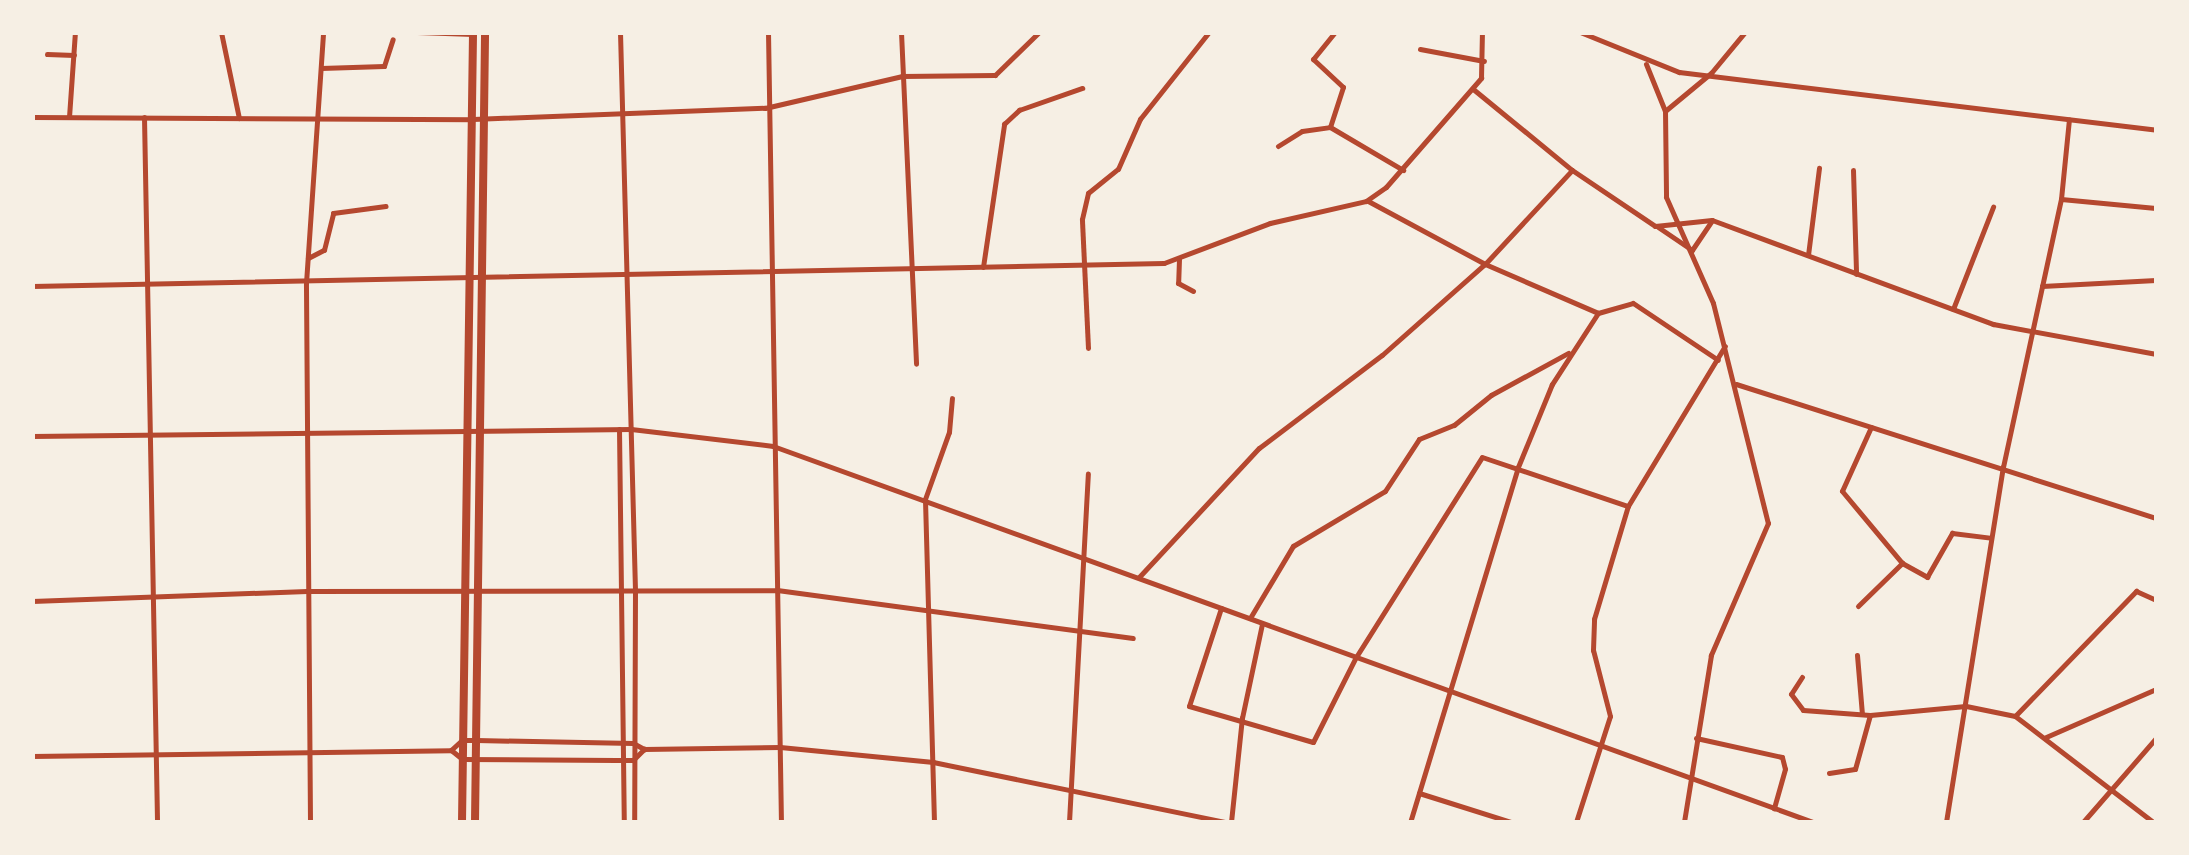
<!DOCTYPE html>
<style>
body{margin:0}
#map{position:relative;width:2189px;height:855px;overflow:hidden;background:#f6efe4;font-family:"Asap Condensed",sans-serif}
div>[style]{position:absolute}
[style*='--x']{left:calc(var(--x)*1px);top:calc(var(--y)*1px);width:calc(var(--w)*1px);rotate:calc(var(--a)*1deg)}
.minor>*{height:5px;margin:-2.5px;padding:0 2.5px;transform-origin:2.5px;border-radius:2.5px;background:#b5482f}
.secondary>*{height:8px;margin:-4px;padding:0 4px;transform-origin:4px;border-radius:4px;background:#b5482f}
span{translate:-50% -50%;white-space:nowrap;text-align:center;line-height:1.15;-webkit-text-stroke:10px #f6efe4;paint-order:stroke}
.frame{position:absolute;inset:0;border:35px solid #f6efe4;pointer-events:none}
</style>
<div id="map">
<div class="minor">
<i style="--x:221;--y:32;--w:88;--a:78.2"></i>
<i style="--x:417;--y:32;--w:56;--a:2"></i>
<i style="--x:620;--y:32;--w:558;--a:88.46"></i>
<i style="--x:635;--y:590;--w:232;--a:90.2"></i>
<i style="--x:768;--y:32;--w:790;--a:89.06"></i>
<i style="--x:901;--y:32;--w:332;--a:87.4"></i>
<i style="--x:1335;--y:32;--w:35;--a:129"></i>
<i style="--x:1313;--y:59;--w:41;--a:43"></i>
<i style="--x:1343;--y:87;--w:42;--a:108"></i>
<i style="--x:1330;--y:127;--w:85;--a:30.5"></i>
<i style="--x:1580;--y:32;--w:107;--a:22"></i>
<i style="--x:1679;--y:72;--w:481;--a:6.9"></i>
<i style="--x:1420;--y:49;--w:65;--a:10.6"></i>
<i style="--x:47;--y:54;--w:27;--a:2"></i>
<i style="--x:1646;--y:64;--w:51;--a:68"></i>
<i style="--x:1665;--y:111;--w:86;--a:89.3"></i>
<i style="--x:1666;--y:197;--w:116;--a:66.1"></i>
<i style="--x:1713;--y:303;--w:227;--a:76"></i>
<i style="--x:1768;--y:523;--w:144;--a:113.4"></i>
<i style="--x:1711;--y:655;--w:169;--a:99.2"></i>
<i style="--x:321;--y:68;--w:63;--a:-1.8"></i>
<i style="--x:384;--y:66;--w:28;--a:-72"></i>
<i style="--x:1473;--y:89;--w:128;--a:39.3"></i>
<i style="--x:1572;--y:170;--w:100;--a:34"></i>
<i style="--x:1655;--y:226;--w:57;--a:-6"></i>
<i style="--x:1712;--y:220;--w:300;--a:20.3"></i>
<i style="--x:1993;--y:324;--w:166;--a:10.4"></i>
<i style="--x:1665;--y:111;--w:60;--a:-39.6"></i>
<i style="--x:1711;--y:73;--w:53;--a:-50.3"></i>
<i style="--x:32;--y:117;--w:441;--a:0.3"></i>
<i style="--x:473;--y:119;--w:292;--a:-2.2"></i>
<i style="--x:765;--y:108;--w:141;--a:-13.1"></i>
<i style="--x:902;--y:76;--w:93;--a:-0.6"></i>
<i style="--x:995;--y:75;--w:62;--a:-44.3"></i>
<i style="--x:69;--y:117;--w:85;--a:-86"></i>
<i style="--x:144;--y:117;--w:705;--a:88.94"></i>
<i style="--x:1278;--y:146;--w:28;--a:-32"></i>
<i style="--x:1302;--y:131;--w:28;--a:-8"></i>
<i style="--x:1853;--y:170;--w:104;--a:88.3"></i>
<i style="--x:2061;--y:199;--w:95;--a:5.4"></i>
<i style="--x:1368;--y:201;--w:133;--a:28.3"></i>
<i style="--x:1485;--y:264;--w:123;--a:23.4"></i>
<i style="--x:1598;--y:313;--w:85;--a:122.9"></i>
<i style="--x:1552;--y:384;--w:90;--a:112.3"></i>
<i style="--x:1518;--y:467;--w:371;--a:106.9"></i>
<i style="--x:1658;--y:227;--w:41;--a:34.1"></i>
<i style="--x:1692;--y:250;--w:36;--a:-56"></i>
<i style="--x:1808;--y:255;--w:88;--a:-82.8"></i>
<i style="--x:308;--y:258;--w:18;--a:-27"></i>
<i style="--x:324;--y:250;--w:38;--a:-76"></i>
<i style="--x:333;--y:213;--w:53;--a:-7.5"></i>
<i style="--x:1179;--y:259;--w:24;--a:92"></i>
<i style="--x:1178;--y:283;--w:17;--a:28"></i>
<i style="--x:983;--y:267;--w:145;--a:-81.6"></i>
<i style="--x:1004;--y:124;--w:21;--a:-43"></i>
<i style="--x:1019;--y:110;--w:67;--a:-19.2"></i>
<i style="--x:32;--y:286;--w:1132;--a:-1.16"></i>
<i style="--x:1164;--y:263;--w:113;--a:-20.7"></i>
<i style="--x:1270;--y:223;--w:98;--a:-12.9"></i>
<i style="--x:1366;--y:201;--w:24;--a:-35"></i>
<i style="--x:1386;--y:187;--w:145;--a:-48.9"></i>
<i style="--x:1481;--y:78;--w:46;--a:-88.8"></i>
<i style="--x:2042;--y:286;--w:114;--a:-3"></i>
<i style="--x:1953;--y:309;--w:110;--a:-68.6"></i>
<i style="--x:1598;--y:313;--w:36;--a:-16"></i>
<i style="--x:1633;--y:303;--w:102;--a:33.8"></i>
<i style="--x:1088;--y:348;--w:129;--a:-92.7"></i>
<i style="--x:1082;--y:219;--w:27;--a:-77"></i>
<i style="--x:1088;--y:193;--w:38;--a:-39"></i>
<i style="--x:1118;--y:169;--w:55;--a:-66.3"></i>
<i style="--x:1140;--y:119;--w:111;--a:-51.6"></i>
<i style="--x:1736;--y:384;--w:441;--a:17.7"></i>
<i style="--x:1871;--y:427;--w:70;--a:114.4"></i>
<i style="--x:1842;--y:491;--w:94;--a:50.2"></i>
<i style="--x:1902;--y:563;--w:29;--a:29"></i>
<i style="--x:1927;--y:577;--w:51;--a:-60.4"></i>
<i style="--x:1952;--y:533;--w:38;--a:7"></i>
<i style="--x:619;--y:429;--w:393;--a:89.3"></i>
<i style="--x:32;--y:436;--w:599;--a:-0.67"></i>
<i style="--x:631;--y:429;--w:143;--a:6.8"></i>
<i style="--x:773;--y:446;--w:1106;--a:19.88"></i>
<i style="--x:1139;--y:577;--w:176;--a:-47.1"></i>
<i style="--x:1259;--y:448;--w:154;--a:-37.1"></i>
<i style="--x:1382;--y:355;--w:137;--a:-41.5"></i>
<i style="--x:1485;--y:264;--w:128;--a:-47.2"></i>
<i style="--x:32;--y:601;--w:275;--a:-2.1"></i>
<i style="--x:307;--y:591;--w:470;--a:-0.1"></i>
<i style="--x:777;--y:590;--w:359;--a:7.7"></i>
<i style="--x:1858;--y:606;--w:62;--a:-44.3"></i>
<i style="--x:1221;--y:608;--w:103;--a:108.1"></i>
<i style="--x:1189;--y:706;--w:129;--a:16.2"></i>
<i style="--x:1313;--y:742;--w:95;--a:-63.2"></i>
<i style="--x:1356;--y:657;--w:236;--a:-57.8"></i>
<i style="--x:1482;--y:457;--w:154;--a:18.6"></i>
<i style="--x:1250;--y:618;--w:84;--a:-59.2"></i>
<i style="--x:1293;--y:546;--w:107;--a:-30.9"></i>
<i style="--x:1385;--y:491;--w:62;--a:-56.8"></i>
<i style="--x:1419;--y:439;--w:38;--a:-22"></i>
<i style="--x:1454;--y:425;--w:48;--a:-39"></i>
<i style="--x:1491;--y:395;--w:88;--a:-28.6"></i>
<i style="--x:1857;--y:655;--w:59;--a:85.2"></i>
<i style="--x:1802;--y:677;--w:20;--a:123"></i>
<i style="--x:1791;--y:694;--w:20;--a:53"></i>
<i style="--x:1803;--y:710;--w:67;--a:4.3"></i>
<i style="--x:1870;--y:715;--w:96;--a:-5.4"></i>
<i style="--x:1966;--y:706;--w:50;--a:11.5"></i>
<i style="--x:2015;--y:716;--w:174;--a:37.5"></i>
<i style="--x:2016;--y:715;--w:173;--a:-45.9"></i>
<i style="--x:2136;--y:591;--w:22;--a:24"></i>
<i style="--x:2046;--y:737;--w:120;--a:-23.6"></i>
<i style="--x:1696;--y:738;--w:88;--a:12.5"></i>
<i style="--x:1782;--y:757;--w:12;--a:76"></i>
<i style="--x:1785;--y:769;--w:41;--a:105.8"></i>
<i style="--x:451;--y:750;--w:14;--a:39"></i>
<i style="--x:462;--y:759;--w:154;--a:0.4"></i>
<i style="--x:616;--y:760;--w:17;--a:0"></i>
<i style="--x:633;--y:760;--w:16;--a:-45"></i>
<i style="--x:32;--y:756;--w:419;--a:-0.8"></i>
<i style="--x:451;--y:750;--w:15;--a:-42"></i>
<i style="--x:462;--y:740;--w:14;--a:0"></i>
<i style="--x:476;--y:740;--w:157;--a:1.1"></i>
<i style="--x:633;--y:743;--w:13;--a:29"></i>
<i style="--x:644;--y:749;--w:136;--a:-0.8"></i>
<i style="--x:780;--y:747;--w:154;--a:5.6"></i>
<i style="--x:933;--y:762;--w:299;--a:11.6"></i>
<i style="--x:1829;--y:773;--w:26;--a:-9"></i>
<i style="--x:1855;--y:769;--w:56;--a:-74.5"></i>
<i style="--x:1419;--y:793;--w:96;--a:17.5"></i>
<i style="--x:310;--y:822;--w:539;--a:-90.43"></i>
<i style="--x:306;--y:283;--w:252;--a:-86.1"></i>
<i style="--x:934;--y:822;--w:323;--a:-91.6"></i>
<i style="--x:925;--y:499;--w:71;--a:-70.3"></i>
<i style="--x:949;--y:432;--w:34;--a:-85"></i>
<i style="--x:1069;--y:822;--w:349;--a:-86.9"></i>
<i style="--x:1231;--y:822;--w:105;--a:-84"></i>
<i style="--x:1242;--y:718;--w:96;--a:-78"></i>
<i style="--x:1576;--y:822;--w:111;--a:-72.2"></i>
<i style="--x:1610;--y:716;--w:68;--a:-104.4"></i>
<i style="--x:1593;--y:650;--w:31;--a:-88"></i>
<i style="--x:1594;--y:619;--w:118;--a:-73.3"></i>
<i style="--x:1628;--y:506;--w:187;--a:-58.8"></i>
<i style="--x:1946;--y:822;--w:360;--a:-80.9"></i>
<i style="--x:2003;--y:467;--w:274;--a:-77.8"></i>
<i style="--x:2061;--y:199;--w:80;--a:-84.3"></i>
<i style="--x:2083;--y:822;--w:111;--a:-49"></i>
</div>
<div class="secondary">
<i style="--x:462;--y:822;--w:790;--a:-89.2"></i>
<i style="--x:475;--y:822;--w:790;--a:-89.27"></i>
</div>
<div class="frame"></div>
</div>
